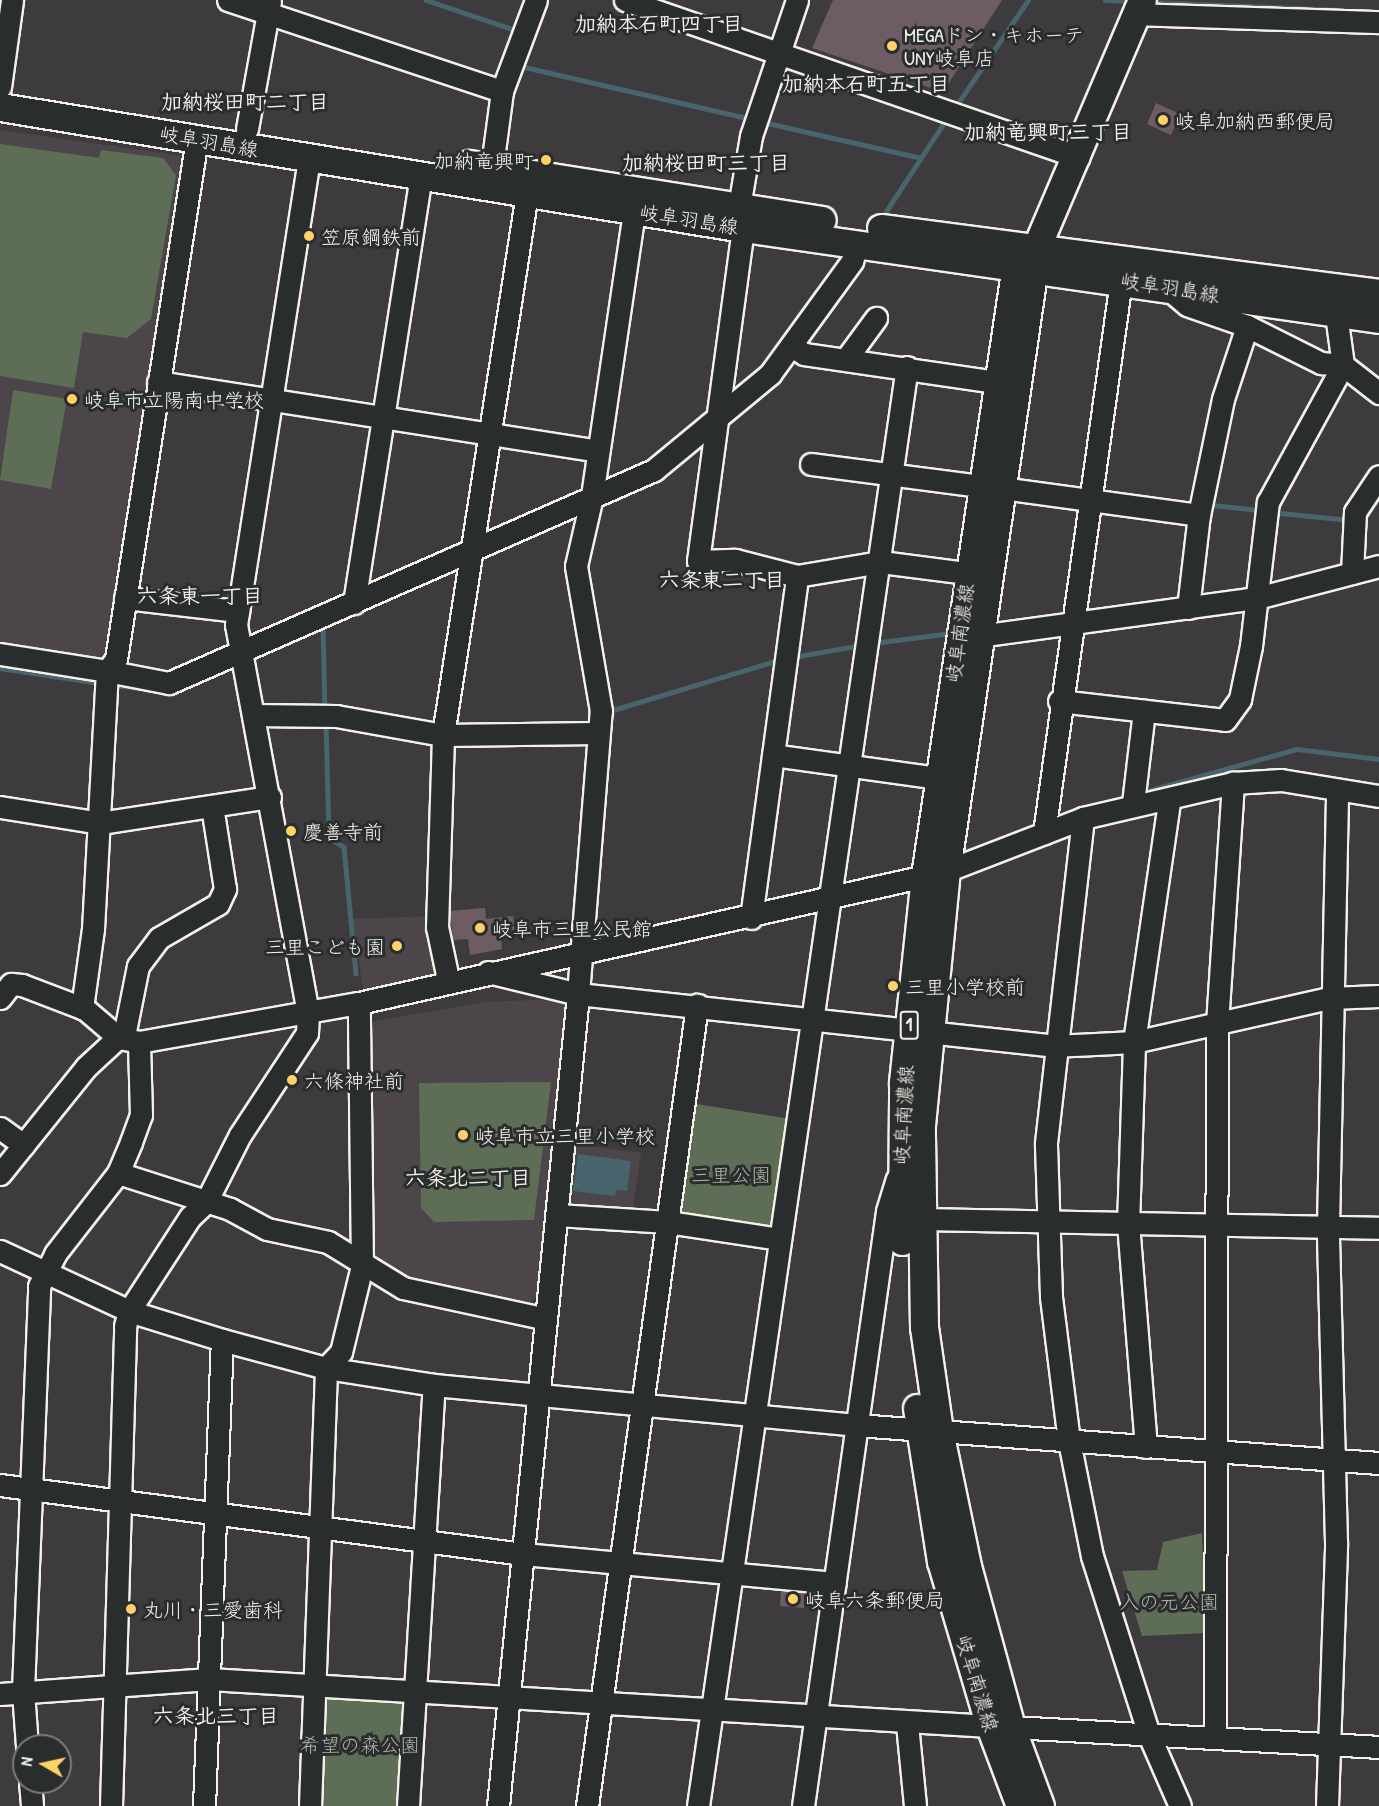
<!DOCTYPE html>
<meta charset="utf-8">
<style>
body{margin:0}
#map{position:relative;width:1379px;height:1806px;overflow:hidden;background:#3e3b3e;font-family:"Patrick Hand","Klee One",sans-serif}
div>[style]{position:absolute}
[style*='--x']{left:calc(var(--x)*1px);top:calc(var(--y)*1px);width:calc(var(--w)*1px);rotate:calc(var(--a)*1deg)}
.built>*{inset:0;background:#4c4549}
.green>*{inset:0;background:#5e6d55}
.water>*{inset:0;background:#48646c}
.stream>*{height:4.5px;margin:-2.25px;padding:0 2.25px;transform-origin:2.25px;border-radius:2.25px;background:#48646c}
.building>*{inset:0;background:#6e5c64}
.roads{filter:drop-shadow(2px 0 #f4f1e8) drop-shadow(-2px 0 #f4f1e8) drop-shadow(0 2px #f4f1e8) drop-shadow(0 -2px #f4f1e8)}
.minor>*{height:21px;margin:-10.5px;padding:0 10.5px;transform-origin:10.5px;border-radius:10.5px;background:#2a2d2e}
.major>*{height:27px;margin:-13.5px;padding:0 13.5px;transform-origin:13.5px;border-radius:13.5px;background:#2a2d2e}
.dots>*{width:16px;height:16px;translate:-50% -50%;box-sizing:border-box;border:3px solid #2a2d2e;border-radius:50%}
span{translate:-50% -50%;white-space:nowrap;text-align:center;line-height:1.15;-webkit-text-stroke:6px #2a2d2e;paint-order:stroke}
.shield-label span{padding:2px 4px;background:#2a2d2e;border:2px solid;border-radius:4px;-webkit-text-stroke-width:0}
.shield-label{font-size:18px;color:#f4f1e8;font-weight:700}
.poi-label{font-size:20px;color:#f4f1e8}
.left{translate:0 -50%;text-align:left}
.right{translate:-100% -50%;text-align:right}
.street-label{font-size:20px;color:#f4f1e8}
.park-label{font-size:20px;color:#b0b6a6}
.neighbourhood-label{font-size:21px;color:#f4f1e8;font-weight:700}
.north{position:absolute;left:12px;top:1734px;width:60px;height:60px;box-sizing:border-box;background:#2a2d2e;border:2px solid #7b7b78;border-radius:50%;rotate:279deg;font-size:16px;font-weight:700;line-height:24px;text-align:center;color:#f4f1e8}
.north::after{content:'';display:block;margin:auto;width:21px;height:27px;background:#ffd166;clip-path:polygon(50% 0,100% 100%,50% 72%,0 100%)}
</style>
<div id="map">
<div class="built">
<i style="clip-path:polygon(0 130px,184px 156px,104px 653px,98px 658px,0 642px)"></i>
<i style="clip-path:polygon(432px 916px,443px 973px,364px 996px,353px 919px)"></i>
<i style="clip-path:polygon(564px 999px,571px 1009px,537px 1296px,529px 1305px,407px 1283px,377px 1265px,370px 1248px,370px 1022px,484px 1002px)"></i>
<i style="clip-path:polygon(569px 1143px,641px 1153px,632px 1214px,568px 1208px)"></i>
</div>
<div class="green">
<i style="clip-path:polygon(0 144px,99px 158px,101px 150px,163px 158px,176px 175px,151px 319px,127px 338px,83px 332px,74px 388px,0 376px)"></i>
<i style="clip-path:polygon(13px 390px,67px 399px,51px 489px,0 480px)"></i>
<i style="clip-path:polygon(551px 1082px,534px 1220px,434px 1222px,421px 1208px,419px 1083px)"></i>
<i style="clip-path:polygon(684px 1102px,797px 1120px,779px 1239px,668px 1222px)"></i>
<i style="clip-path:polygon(1202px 1533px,1205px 1633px,1142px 1636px,1122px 1571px,1157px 1570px,1163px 1542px)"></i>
<i style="clip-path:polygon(403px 1697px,396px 1806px,318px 1806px,320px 1699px)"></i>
</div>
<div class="water">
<i style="clip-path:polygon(578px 1154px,631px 1161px,627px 1191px,616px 1190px,615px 1196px,573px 1191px)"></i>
</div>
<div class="stream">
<i style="--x:426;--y:0;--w:97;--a:18.6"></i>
<i style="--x:1105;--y:0;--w:28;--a:2"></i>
<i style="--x:1150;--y:2;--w:192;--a:2.4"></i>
<i style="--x:520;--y:66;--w:237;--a:12.9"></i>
<i style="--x:954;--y:109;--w:132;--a:-55.8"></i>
<i style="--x:763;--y:122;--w:162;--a:12.8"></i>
<i style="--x:881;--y:219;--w:121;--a:-56.8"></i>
<i style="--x:1210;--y:511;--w:6;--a:-81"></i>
<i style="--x:1211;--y:505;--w:49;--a:5.8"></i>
<i style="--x:1271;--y:512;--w:78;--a:5.9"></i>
<i style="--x:1363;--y:521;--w:30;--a:-57"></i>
<i style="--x:323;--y:624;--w:85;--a:88.7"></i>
<i style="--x:873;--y:643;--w:79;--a:-7.3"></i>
<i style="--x:793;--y:657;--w:70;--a:-9.9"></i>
<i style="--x:247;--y:661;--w:25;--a:-27"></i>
<i style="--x:0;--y:668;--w:100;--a:8.6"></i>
<i style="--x:111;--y:685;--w:65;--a:5.3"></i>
<i style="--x:189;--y:685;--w:52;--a:-22.6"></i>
<i style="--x:610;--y:719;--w:9;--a:-72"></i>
<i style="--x:613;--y:710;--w:173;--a:-16.8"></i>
<i style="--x:326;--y:721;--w:117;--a:88.5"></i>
<i style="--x:329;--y:838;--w:17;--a:31"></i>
<i style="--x:344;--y:847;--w:127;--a:84.6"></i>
<i style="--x:1140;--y:793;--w:163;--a:-15.7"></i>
<i style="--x:1297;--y:749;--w:83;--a:7"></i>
<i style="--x:961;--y:853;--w:28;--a:-19"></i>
</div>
<div class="building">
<i style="clip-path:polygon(833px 0,1002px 0,943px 92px,812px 48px)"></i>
<i style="clip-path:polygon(1156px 103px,1180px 114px,1171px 135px,1147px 124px)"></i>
<i style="clip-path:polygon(485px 908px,486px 919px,513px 916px,515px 933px,501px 935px,502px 949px,470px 955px,468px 939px,453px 940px,450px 911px)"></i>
<i style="clip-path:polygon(781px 1591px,805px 1593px,804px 1608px,780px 1606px)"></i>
</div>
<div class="roads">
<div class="minor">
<i style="--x:228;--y:0;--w:289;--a:18.4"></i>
<i style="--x:625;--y:0;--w:480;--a:19.1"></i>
<i style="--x:1136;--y:14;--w:243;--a:1.9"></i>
<i style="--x:0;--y:87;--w:88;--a:-82.1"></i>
<i style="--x:247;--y:129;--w:130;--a:-79.8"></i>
<i style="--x:490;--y:181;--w:91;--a:-82.4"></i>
<i style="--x:502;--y:91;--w:97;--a:-69.5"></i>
<i style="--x:739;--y:207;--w:72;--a:-80.4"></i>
<i style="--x:751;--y:136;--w:144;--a:-71.3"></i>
<i style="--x:743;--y:228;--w:336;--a:97.7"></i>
<i style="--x:698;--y:561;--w:37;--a:-2"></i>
<i style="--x:735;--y:560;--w:64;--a:14.5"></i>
<i style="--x:797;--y:576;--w:85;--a:-9.5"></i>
<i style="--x:881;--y:562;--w:87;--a:7.3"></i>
<i style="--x:1167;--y:288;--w:26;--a:40"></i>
<i style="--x:1187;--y:305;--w:64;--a:19.3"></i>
<i style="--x:1247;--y:326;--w:83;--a:26.6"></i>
<i style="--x:1321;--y:363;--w:22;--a:5"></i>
<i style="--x:1336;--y:314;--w:51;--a:82.2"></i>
<i style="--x:1343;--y:365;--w:46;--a:37.9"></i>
<i style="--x:793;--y:347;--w:13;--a:32"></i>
<i style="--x:804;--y:354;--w:194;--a:8.3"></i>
<i style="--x:846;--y:359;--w:51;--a:-53.8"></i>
<i style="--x:158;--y:382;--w:445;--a:8.9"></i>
<i style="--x:811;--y:464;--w:170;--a:7.4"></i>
<i style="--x:1002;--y:488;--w:199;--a:7.8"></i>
<i style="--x:1352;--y:573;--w:61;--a:-87.2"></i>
<i style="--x:1355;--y:512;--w:43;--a:-56.3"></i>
<i style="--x:125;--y:598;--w:114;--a:6.6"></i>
<i style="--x:354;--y:603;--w:433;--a:-81.1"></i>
<i style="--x:1188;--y:608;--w:94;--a:-83.3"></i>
<i style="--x:1199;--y:515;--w:118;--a:-78.3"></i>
<i style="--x:1223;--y:399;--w:77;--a:-71.8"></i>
<i style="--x:979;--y:636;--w:281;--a:-7.8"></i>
<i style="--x:1257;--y:598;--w:126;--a:-14.7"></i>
<i style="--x:0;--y:654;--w:108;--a:9"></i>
<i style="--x:107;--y:671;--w:15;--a:-53"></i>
<i style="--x:116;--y:659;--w:527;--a:-81.16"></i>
<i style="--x:1059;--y:701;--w:167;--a:6.5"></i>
<i style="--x:1225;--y:720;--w:26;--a:-54"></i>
<i style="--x:1240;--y:699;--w:54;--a:-78.3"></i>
<i style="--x:1251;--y:646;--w:145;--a:-83.3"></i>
<i style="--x:1268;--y:502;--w:156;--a:-61.3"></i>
<i style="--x:253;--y:715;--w:83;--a:0.7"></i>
<i style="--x:336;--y:716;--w:109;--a:10.1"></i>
<i style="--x:443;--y:735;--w:154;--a:-0.7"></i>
<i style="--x:773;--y:755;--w:168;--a:7.9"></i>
<i style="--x:1133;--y:803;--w:93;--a:-83.2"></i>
<i style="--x:0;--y:807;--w:101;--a:9.1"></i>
<i style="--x:100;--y:823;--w:172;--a:-8.7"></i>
<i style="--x:1083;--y:818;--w:329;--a:96.5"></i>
<i style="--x:1046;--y:1145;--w:152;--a:88.1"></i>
<i style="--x:1051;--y:1297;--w:145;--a:82.9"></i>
<i style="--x:1069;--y:1441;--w:117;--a:78.7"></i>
<i style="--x:1092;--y:1556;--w:188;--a:72.3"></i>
<i style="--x:1149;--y:1735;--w:77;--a:66.4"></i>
<i style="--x:1044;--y:833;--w:558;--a:-82.07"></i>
<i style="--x:946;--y:871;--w:147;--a:-21.1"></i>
<i style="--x:1083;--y:818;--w:154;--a:-13.1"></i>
<i style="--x:1233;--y:783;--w:48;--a:-3.6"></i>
<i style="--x:1281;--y:780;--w:99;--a:9.3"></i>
<i style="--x:751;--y:918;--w:345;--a:-82.3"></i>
<i style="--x:488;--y:972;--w:93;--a:13.7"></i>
<i style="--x:578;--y:994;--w:479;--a:6.2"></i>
<i style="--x:1054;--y:1046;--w:80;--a:-2.9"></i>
<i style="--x:1134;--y:1042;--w:201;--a:-12.7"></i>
<i style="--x:1330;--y:998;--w:49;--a:-2.3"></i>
<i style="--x:448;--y:979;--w:53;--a:-101.9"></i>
<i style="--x:437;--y:927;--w:192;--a:-88.2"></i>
<i style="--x:443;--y:735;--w:548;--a:-81.19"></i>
<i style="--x:0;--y:998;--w:18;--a:-52"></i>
<i style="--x:11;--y:984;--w:11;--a:5"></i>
<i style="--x:22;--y:985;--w:67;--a:20.9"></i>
<i style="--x:85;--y:1009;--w:45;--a:40.5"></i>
<i style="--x:119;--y:1038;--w:20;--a:11"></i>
<i style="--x:139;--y:1042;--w:223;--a:-10.1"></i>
<i style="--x:359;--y:1003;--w:580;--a:-12.65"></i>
<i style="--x:82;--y:1008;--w:80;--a:-82.1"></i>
<i style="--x:93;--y:929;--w:258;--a:-86.9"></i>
<i style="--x:107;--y:671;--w:63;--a:11"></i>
<i style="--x:169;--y:683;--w:530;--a:-23.71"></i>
<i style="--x:654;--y:470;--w:151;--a:-39.6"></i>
<i style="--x:770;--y:374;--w:140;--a:-54"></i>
<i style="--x:852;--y:261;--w:19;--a:-72"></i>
<i style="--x:0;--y:1128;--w:29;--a:36"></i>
<i style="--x:118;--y:1173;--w:118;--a:17.8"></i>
<i style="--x:230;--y:1209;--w:42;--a:28.4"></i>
<i style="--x:267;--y:1229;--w:62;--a:12"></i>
<i style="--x:328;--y:1242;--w:88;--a:31.5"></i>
<i style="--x:403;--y:1288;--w:146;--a:12.2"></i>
<i style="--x:0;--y:1174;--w:137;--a:-51.2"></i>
<i style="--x:86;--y:1067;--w:53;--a:-42.7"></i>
<i style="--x:125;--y:1031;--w:66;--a:-78.7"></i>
<i style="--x:138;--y:966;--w:35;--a:-53"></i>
<i style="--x:159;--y:938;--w:68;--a:-30"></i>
<i style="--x:218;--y:904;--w:17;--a:-65"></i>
<i style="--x:225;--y:889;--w:84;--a:-98.9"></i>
<i style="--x:557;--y:1215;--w:111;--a:3.6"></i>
<i style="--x:668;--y:1222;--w:112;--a:8.7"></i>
<i style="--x:920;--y:1219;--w:459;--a:1.1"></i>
<i style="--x:0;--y:1251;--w:142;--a:24.9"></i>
<i style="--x:129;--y:1311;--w:97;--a:17.3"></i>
<i style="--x:222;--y:1340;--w:108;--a:15.1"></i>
<i style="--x:326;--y:1368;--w:109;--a:8.9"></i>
<i style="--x:434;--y:1385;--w:424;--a:5.4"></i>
<i style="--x:856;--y:1425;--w:524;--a:4.16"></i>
<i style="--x:1146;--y:1447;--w:223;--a:-94.6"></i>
<i style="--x:1128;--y:1225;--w:183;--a:-88.1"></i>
<i style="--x:1134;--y:1042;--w:244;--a:-81.7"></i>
<i style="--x:0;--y:1485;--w:528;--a:7.52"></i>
<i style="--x:523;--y:1554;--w:313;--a:5.3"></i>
<i style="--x:0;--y:1694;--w:210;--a:-4.1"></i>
<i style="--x:209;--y:1679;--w:782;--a:3.44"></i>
<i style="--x:907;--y:1724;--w:82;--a:84.4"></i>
<i style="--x:1011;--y:1727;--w:369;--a:3.1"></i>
<i style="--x:1215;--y:1738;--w:714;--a:-89.84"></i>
<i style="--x:1217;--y:1024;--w:242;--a:-86.2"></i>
<i style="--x:27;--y:1746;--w:55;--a:-94.2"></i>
<i style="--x:23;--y:1691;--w:405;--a:-87.7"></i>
<i style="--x:39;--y:1286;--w:36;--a:-63"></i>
<i style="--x:55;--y:1254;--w:103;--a:-52.1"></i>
<i style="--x:118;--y:1173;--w:34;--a:-67"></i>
<i style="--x:131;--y:1142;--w:29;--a:-70"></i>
<i style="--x:141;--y:1115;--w:73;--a:-91.6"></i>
<i style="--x:30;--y:1782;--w:24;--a:85"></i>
<i style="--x:111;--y:1806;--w:480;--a:-88.3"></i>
<i style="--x:125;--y:1326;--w:16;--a:-75"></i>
<i style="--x:129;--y:1311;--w:112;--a:-57"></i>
<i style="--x:190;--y:1217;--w:22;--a:-43"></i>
<i style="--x:206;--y:1202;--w:75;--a:-63.1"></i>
<i style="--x:240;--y:1135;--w:122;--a:-56.7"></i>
<i style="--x:307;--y:1033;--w:20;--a:-87"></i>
<i style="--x:308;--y:1013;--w:395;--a:-100.5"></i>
<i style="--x:236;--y:625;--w:473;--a:-81.1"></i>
<i style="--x:204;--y:1806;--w:466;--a:-87.8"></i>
<i style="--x:310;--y:1806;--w:438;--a:-87.9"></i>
<i style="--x:326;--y:1368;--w:22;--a:-47"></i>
<i style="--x:341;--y:1352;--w:89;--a:-76.3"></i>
<i style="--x:362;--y:1266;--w:263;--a:-90.7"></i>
<i style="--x:408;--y:1806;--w:422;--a:-86.5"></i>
<i style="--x:498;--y:1806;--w:816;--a:-84.37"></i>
<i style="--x:578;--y:994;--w:284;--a:-85.4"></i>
<i style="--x:601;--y:711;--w:147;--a:-99.8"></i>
<i style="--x:576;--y:566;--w:72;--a:-77.1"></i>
<i style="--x:592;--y:496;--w:289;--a:-81.6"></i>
<i style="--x:587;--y:1806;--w:809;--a:-82.18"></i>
<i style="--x:698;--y:1806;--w:1454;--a:-81.74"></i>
<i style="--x:803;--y:1806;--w:601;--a:-81.96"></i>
<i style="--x:887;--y:1211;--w:34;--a:-73"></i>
<i style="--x:1327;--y:1806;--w:264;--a:-88"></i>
<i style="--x:1336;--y:1542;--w:316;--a:-91.5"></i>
<i style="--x:1328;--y:1226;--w:436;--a:-88.8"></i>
</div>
<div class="major">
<i style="--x:0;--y:107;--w:753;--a:9.25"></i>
<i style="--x:743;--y:228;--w:642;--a:8.14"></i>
<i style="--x:469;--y:164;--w:357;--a:9"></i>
<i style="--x:881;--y:228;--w:502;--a:7.44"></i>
<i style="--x:902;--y:1241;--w:159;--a:-89.6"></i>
<i style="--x:903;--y:1082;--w:207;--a:-83.9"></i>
<i style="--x:925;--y:876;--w:618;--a:-81.53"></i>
<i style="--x:1016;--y:265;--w:28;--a:-42"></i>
<i style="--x:917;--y:1408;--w:155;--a:81.1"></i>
<i style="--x:941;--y:1561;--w:172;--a:73.5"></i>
<i style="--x:990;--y:1726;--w:85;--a:69.4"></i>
<i style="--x:1040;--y:1806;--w:84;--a:-110.2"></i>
<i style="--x:1011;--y:1727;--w:167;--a:-105.3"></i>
<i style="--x:967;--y:1566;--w:138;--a:-101.7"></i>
<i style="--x:939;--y:1431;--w:105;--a:-98.2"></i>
<i style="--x:924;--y:1327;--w:202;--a:-90.9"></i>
<i style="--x:921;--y:1125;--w:255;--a:-84.4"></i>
<i style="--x:946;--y:871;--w:632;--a:-81.72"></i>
<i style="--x:1037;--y:246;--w:267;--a:-66.9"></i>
</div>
</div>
<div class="dots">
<i style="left:892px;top:46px;background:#ffd166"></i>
<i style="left:1163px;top:120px;background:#ffd166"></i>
<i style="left:546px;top:160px;background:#ffd166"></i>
<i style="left:309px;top:236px;background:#ffd166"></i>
<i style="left:72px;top:399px;background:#ffd166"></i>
<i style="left:291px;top:831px;background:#ffd166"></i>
<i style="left:480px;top:928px;background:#ffd166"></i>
<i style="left:397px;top:946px;background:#ffd166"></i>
<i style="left:893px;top:986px;background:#ffd166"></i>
<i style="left:292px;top:1080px;background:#ffd166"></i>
<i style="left:463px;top:1135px;background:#ffd166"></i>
<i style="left:793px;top:1599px;background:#ffd166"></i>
<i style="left:131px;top:1609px;background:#ffd166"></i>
</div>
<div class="shield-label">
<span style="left:909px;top:1025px">1</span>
</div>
<div class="poi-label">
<span class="left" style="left:904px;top:46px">MEGAドン・キホーテ<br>UNY岐阜店</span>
<span class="left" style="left:1175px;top:120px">岐阜加納西郵便局</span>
<span class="right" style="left:534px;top:160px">加納竜興町</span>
<span class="left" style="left:321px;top:236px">笠原鋼鉄前</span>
<span class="left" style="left:84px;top:399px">岐阜市立陽南中学校</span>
<span class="left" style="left:303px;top:831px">慶善寺前</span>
<span class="left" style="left:492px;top:928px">岐阜市三里公民館</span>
<span class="right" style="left:385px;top:946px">三里こども園</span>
<span class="left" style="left:905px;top:986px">三里小学校前</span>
<span class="left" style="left:304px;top:1080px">六條神社前</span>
<span class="left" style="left:475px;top:1135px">岐阜市立三里小学校</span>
<span class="left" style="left:805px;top:1599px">岐阜六条郵便局</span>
<span class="left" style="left:143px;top:1609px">丸川・三愛歯科</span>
</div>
<div class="street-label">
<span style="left:209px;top:141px;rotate:10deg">岐阜羽島線</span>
<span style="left:689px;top:219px;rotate:9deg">岐阜羽島線</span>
<span style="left:1170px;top:287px;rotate:9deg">岐阜羽島線</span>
<span style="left:959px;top:633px;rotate:-82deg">岐阜南濃線</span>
<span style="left:903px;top:1115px;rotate:-87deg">岐阜南濃線</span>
<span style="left:978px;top:1683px;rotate:73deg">岐阜南濃線</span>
</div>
<div class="park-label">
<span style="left:731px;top:1174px">三里公園</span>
<span style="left:1169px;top:1601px">入の元公園</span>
<span style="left:360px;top:1744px">希望の森公園</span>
</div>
<div class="neighbourhood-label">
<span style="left:659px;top:24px">加納本石町四丁目</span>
<span style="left:866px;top:84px">加納本石町五丁目</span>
<span style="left:245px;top:102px">加納桜田町二丁目</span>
<span style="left:1048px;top:132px">加納竜興町三丁目</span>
<span style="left:706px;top:163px">加納桜田町三丁目</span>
<span style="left:722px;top:580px">六条東二丁目</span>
<span style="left:200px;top:596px">六条東一丁目</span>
<span style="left:468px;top:1178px">六条北二丁目</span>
<span style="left:216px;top:1716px">六条北三丁目</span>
</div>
<div class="north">N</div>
</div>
